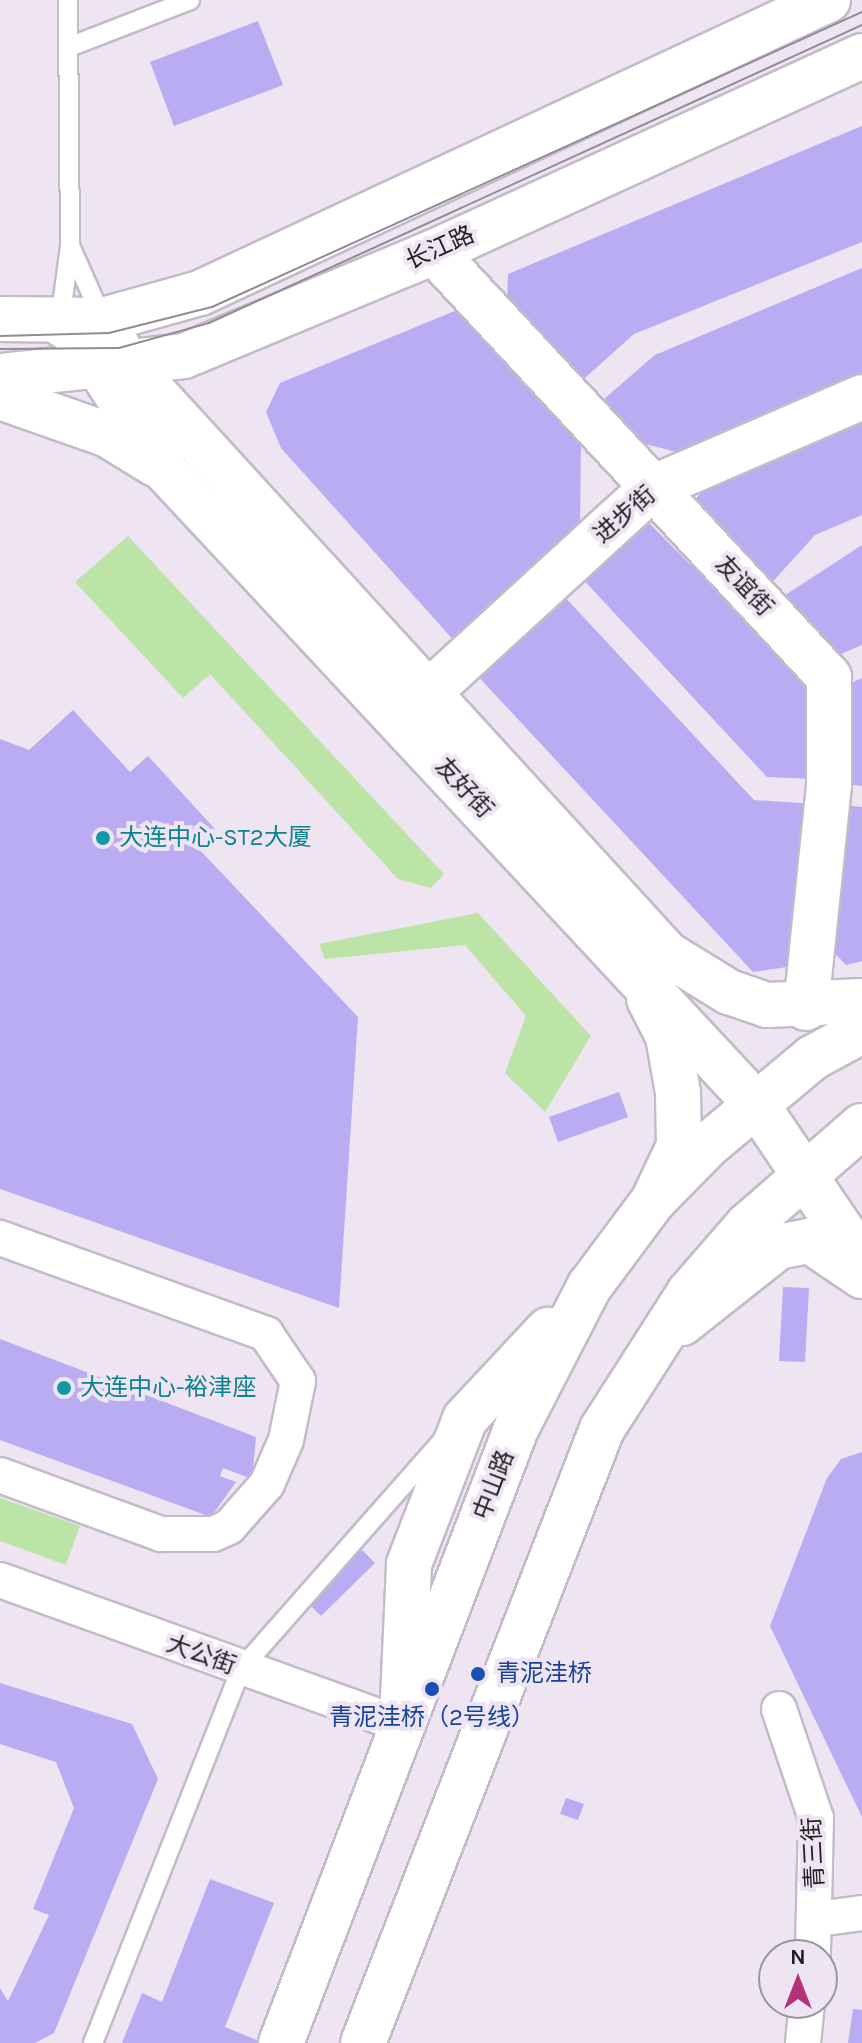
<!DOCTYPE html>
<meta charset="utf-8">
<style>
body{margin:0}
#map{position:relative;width:862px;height:2043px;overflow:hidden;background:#eee4f2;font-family:Karla,"Noto Sans SC",sans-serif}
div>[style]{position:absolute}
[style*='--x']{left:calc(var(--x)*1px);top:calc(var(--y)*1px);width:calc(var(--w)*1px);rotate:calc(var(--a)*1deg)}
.green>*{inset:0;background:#bbe4a6}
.building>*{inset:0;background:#b9acf3}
.roads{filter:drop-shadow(2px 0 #c4bbc9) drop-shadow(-2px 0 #c4bbc9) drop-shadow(0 2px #c4bbc9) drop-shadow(0 -2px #c4bbc9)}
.lane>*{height:18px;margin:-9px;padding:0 9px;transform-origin:9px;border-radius:9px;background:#fff}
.street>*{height:34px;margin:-17px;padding:0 17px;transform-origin:17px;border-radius:17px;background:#fff}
.secondary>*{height:44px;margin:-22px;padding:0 22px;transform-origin:22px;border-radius:22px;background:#fff}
.primary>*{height:44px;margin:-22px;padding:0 22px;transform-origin:22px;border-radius:22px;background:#fff}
.tram>*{height:2px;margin:-1px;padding:0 1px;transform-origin:1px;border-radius:1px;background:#928b95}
.dots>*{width:22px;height:22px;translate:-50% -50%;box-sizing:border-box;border:4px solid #eee4f2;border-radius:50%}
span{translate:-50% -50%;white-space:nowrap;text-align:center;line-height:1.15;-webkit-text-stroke:8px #eee4f2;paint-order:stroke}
.street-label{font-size:24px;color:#221f24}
.culture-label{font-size:24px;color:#0d838f}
.left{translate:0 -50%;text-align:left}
.transit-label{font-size:24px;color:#164399}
.north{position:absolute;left:758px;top:1939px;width:80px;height:80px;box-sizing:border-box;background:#eee4f2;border:2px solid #9c95a0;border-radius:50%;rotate:0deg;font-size:22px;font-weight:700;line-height:32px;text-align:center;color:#221f24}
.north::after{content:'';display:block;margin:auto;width:28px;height:36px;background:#b5327b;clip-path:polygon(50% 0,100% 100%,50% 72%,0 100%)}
</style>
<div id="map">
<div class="green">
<i style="clip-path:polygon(128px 536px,444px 874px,431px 888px,398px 879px,210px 674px,183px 698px,75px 582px)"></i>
<i style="clip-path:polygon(478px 913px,591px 1036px,545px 1112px,505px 1073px,526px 1016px,465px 945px,325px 959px,319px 944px)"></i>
<i style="clip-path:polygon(0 1498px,80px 1526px,66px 1565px,0 1541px)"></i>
</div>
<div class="building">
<i style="clip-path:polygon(258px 21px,283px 85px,174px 126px,150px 62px)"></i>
<i style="clip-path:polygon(862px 126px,862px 242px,634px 334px,577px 385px,507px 303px,508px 274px)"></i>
<i style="clip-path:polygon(862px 268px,862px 374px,681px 453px,633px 441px,604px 399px,655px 355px)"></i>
<i style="clip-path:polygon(457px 310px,581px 441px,580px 533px,457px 644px,281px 448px,266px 412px,280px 383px)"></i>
<i style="clip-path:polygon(862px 415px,862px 515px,815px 535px,767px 588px,690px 505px,710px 483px)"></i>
<i style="clip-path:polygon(641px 515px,817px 692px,815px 779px,767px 777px,579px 575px)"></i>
<i style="clip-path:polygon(862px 545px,862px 645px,841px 654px,776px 601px)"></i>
<i style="clip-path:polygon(561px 593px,754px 800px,816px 804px,787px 967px,753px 972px,474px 672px)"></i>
<i style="clip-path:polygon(862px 678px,862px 786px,847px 784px,844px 686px)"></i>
<i style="clip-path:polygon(73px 710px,130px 772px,148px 756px,215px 829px,196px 846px,358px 1017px,339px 1308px,0 1189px,0 739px,29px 750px)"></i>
<i style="clip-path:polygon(845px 805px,862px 807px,862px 961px,846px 965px,829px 947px)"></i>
<i style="clip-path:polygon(619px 1092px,628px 1117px,558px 1142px,549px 1117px)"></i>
<i style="clip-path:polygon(783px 1287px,809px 1288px,805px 1362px,779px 1361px)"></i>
<i style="clip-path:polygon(0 1339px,256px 1437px,252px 1479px,223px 1468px,220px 1476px,236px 1482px,211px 1517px,0 1440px)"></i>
<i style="clip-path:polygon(862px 1452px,862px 1817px,770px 1626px,827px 1478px,841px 1459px)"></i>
<i style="clip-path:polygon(357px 1545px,375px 1563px,321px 1616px,304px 1599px)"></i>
<i style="clip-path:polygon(0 1683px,132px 1724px,158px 1779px,54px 2033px,35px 2043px,0 2043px,0 1988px,8px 2001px,49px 1915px,33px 1909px,74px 1808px,56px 1762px,0 1744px)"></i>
<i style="clip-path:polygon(566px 1798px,584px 1804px,578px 1820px,560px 1814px)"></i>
<i style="clip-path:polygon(210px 1879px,274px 1903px,225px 2027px,264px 2043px,122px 2043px,142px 1993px,162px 2002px)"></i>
<i style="clip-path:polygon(853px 2009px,862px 2010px,862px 2043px,848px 2043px)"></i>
</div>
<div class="roads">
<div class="lane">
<i style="--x:69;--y:47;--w:130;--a:-21.2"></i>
<i style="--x:71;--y:248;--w:79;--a:66"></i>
<i style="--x:60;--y:321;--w:76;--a:-82.4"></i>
<i style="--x:70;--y:246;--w:246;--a:-90.5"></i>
<i style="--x:93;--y:2043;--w:402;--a:-68.4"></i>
<i style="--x:241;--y:1669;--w:308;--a:-48.6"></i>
</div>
<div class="street">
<i style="--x:0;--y:1238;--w:283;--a:19.8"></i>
<i style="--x:266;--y:1334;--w:57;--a:55.8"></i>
<i style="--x:298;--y:1381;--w:60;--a:101.5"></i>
<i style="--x:286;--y:1440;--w:48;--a:113.4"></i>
<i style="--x:267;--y:1484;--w:57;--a:131.5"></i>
<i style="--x:229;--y:1527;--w:17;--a:156"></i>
<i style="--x:213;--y:1534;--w:52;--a:180"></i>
<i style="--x:161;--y:1534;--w:171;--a:-159.9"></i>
<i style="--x:0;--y:1580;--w:428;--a:19.8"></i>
<i style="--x:779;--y:1709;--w:115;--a:71.3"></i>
<i style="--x:816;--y:1818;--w:137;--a:91.3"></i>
<i style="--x:817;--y:1919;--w:45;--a:-7.6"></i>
<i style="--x:803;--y:2043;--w:40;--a:-84.3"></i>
</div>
<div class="secondary">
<i style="--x:434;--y:252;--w:580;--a:47.1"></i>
<i style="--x:829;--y:677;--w:108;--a:90"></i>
<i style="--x:829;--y:785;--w:224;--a:95.9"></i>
<i style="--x:60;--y:323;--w:23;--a:34"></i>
<i style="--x:79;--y:336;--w:159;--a:57.3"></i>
<i style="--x:165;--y:470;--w:867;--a:47.01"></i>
<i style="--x:756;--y:1104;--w:189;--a:55.8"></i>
<i style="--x:113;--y:338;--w:29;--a:61"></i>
<i style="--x:127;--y:363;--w:801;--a:47.58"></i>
<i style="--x:667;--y:954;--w:73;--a:31.5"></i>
<i style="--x:729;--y:992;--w:40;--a:18.9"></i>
<i style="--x:767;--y:1005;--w:95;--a:-2.4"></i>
<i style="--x:0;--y:397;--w:114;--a:19.4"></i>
<i style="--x:108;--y:435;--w:55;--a:31.7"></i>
<i style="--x:427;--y:694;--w:305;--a:-42.5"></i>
<i style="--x:652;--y:488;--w:229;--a:-23.4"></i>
<i style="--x:649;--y:999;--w:42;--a:62.8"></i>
<i style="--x:668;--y:1036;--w:58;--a:80"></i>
<i style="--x:678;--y:1093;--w:53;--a:88.9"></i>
<i style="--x:679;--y:1146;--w:59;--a:115.3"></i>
<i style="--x:682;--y:1323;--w:122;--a:-38.4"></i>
<i style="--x:778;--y:1247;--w:33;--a:-11"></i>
<i style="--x:810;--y:1241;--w:63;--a:33.9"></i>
</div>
<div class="primary">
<i style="--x:0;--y:319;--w:103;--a:0.6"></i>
<i style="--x:103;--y:320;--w:101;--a:-15.6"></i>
<i style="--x:200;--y:293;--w:693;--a:-25.01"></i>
<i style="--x:0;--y:376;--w:185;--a:-6.2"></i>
<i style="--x:184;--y:356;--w:271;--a:-22.6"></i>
<i style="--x:434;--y:252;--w:471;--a:-24.6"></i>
<i style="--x:403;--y:1698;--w:134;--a:-87.4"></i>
<i style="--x:409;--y:1564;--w:155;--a:-68.9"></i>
<i style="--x:465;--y:1419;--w:122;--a:-47"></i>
<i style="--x:281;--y:2043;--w:657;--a:-69.06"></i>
<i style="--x:516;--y:1429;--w:160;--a:-62.8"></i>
<i style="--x:589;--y:1287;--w:107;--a:-53.3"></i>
<i style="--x:653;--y:1201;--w:78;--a:-45.5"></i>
<i style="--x:708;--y:1145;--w:136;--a:-39.9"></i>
<i style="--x:812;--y:1058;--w:57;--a:-28.4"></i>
<i style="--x:363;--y:2043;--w:659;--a:-68.73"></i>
<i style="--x:602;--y:1429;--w:161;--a:-57.4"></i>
<i style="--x:689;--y:1293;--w:90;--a:-49.1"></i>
<i style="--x:748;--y:1225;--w:151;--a:-41"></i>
</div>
</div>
<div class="tram">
<i style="--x:0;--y:336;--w:109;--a:-1.6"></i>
<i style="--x:109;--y:333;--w:106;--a:-14.2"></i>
<i style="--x:212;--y:307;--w:714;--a:-24.41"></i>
<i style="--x:0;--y:349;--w:119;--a:-0.5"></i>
<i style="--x:119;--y:348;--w:93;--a:-15.5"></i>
<i style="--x:209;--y:323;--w:718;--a:-24.53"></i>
</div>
<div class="dots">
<i style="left:103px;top:838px;background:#0f9aa8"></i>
<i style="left:64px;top:1388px;background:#0f9aa8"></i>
<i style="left:478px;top:1674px;background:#1a4fb4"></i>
<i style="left:432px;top:1689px;background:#1a4fb4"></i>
</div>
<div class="street-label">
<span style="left:440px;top:248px;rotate:-24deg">长江路</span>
<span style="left:625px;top:515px;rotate:-41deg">进步街</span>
<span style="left:744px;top:586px;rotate:47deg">友谊街</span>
<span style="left:464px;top:788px;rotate:47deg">友好街</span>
<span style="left:494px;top:1485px;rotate:-69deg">中山路</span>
<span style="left:201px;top:1655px;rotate:20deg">大公街</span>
<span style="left:814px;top:1853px;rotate:-93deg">青三街</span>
</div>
<div class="culture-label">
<span class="left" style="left:119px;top:838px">大连中心-ST2大厦</span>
<span class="left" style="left:80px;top:1388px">大连中心-裕津座</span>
</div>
<div class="transit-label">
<span class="left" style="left:496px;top:1674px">青泥洼桥</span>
<span style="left:432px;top:1718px">青泥洼桥（2号线）</span>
</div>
<div class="north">N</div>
</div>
